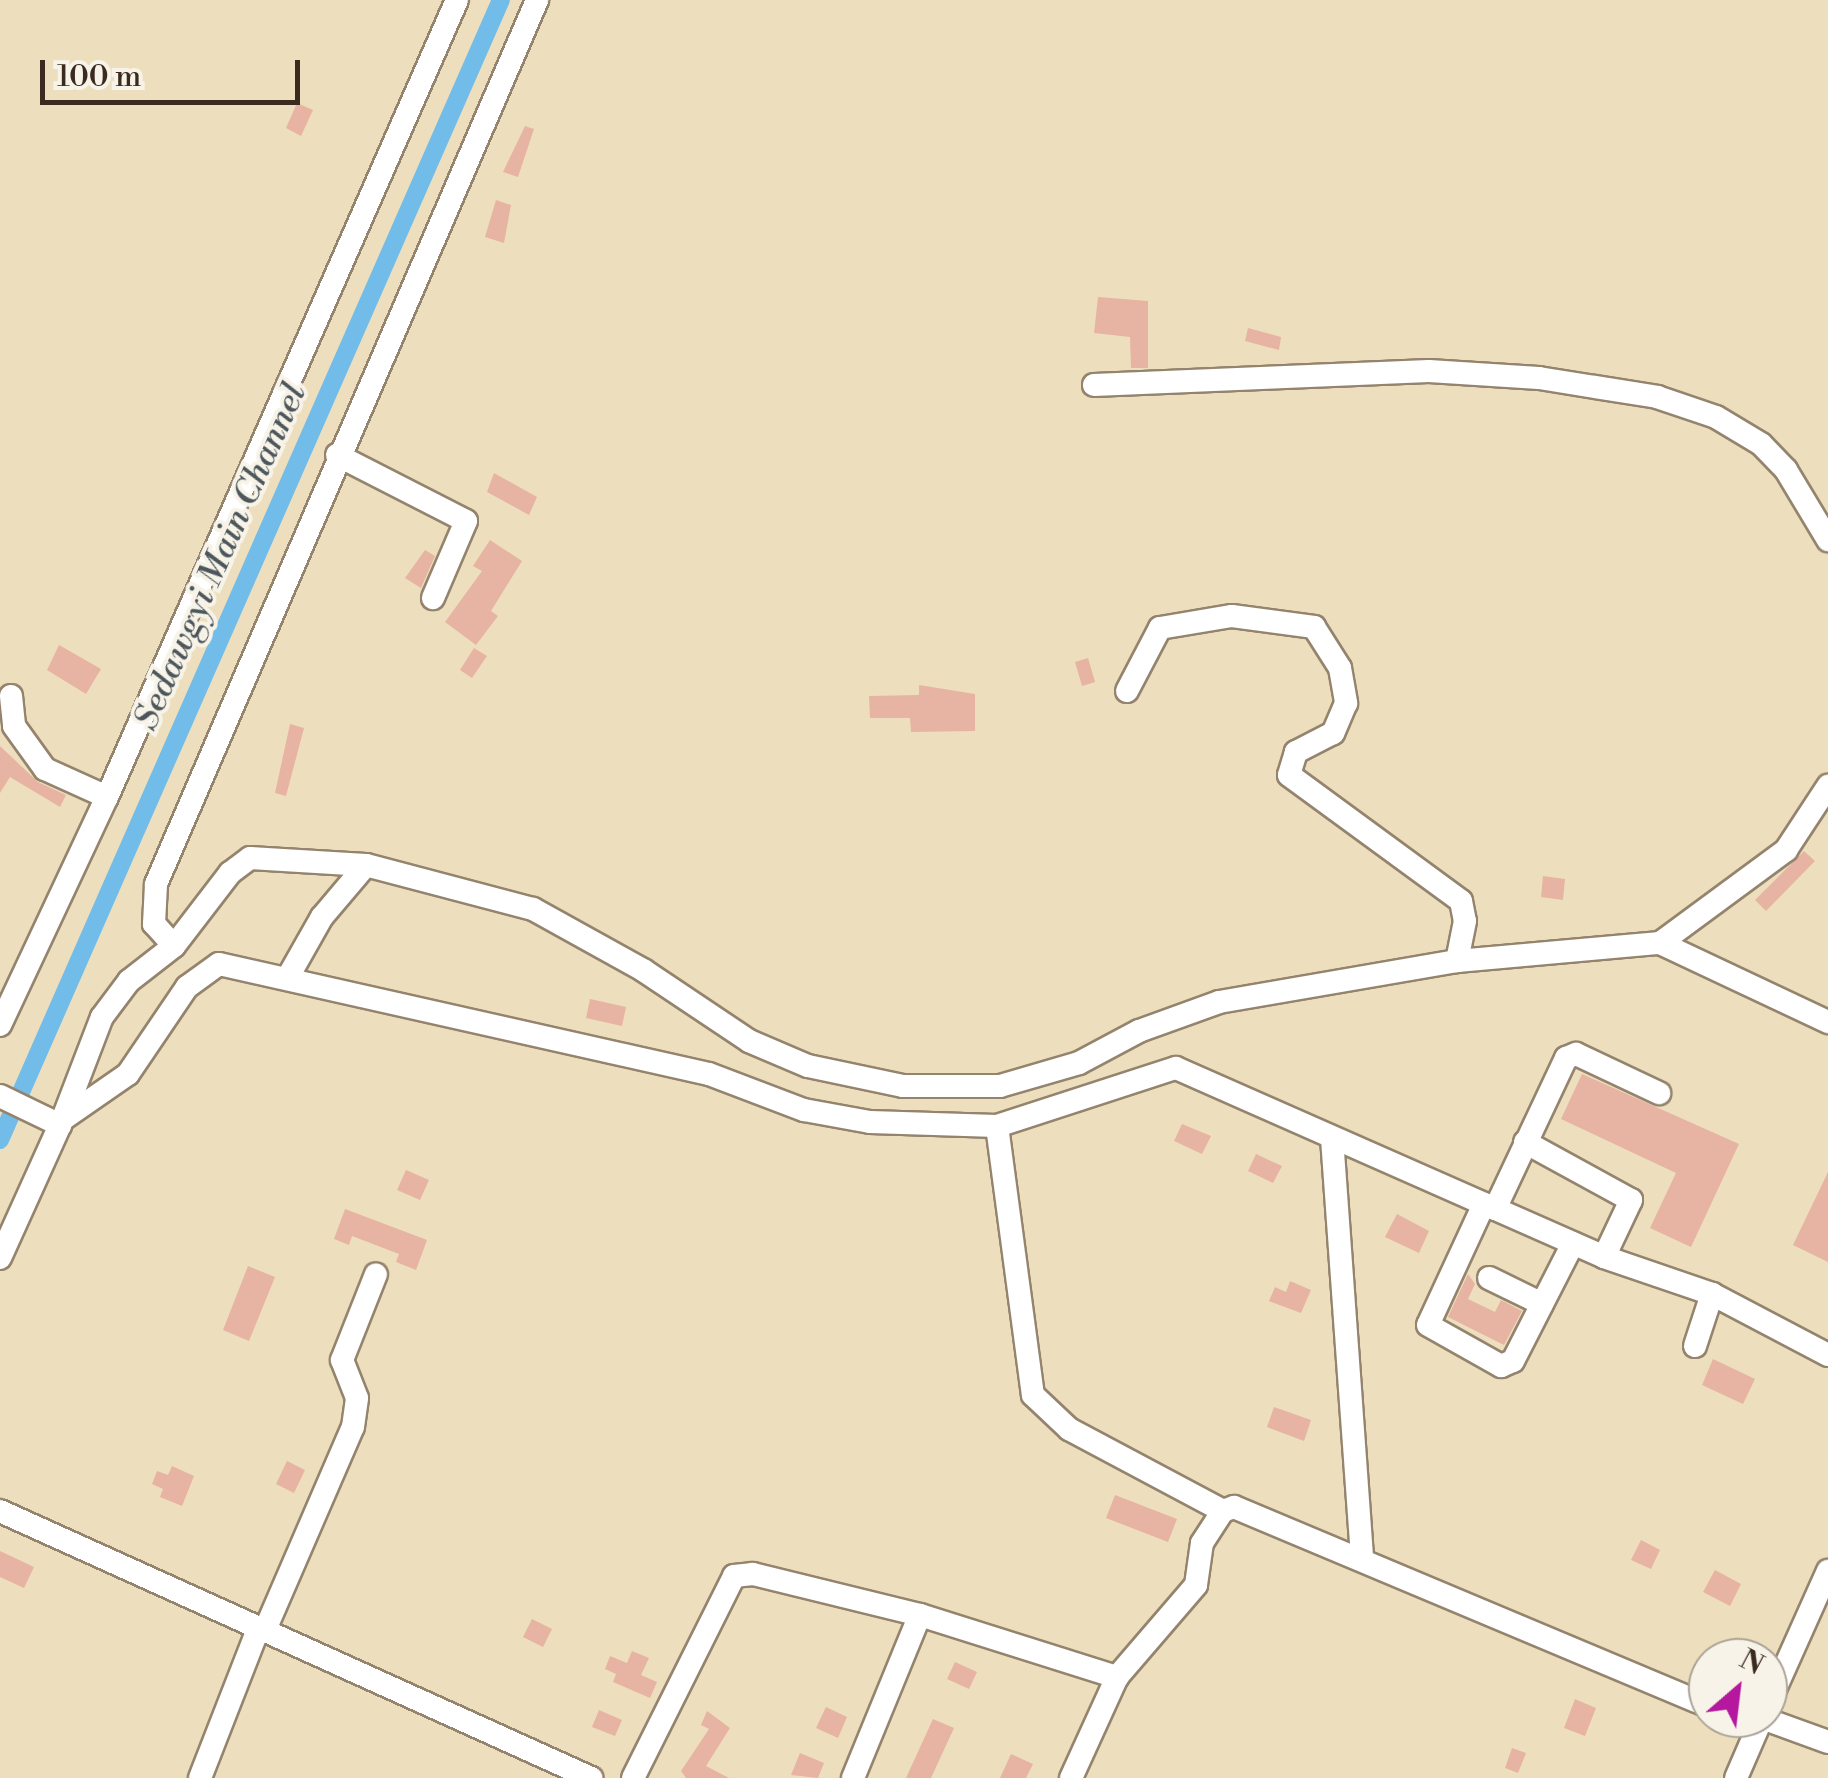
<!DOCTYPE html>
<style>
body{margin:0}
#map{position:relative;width:1828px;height:1778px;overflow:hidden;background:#eddfbd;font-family:"Libre Bodoni",serif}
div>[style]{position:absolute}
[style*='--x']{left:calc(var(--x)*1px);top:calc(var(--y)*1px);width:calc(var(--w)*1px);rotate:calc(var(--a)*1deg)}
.stream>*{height:5px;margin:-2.5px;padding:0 2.5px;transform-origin:2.5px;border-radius:2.5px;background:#72bcea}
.canal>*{height:18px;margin:-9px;padding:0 9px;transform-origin:9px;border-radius:9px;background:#72bcea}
.building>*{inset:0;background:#e7b3a3}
.roads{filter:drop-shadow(2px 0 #94846e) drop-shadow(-2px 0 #94846e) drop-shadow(0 2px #94846e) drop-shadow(0 -2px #94846e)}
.minor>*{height:22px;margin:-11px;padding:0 11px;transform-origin:11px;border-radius:11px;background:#fff}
span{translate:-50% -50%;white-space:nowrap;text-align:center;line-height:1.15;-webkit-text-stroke:8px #f7f3e8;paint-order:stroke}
.water-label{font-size:35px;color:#4c565b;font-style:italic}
.north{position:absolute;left:1688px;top:1638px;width:100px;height:100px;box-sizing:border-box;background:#f7f3e8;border:2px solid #aca397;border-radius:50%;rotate:28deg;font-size:28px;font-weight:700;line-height:40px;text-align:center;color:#3b2a1e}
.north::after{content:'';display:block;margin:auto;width:35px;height:45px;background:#b5179e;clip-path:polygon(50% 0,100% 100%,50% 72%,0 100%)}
.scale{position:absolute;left:40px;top:60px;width:260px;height:45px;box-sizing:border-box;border:5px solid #3b2a1e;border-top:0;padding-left:12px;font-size:30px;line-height:35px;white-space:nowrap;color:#3b2a1e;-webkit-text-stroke:8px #f7f3e8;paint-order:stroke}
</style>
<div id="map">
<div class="stream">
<i style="--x:0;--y:1126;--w:5;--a:22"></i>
</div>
<div class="canal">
<i style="--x:0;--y:1140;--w:1245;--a:-66.28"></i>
</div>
<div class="building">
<i style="clip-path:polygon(297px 103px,313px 110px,301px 136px,286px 128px)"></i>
<i style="clip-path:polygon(525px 126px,534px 129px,518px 177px,503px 172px)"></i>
<i style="clip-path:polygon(496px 200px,511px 205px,504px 243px,485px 237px)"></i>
<i style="clip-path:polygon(1098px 297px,1148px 301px,1148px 368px,1131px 368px,1130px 337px,1094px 333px)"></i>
<i style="clip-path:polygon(1248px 328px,1281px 337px,1279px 350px,1245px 341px)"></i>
<i style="clip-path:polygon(494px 473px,537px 497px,529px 515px,487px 492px)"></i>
<i style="clip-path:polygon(490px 540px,522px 561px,491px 611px,498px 616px,476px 645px,445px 622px,482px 571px,473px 566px)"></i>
<i style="clip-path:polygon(425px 550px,435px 556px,421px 588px,405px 578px)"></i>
<i style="clip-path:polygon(59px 645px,101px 669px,86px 694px,47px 670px)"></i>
<i style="clip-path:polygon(474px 648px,487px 656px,472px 678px,460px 670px)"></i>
<i style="clip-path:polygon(1088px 658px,1095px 682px,1082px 686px,1075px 662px)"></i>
<i style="clip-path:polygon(919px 685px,975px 694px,975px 731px,911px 732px,910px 718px,870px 718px,869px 696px,919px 695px)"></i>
<i style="clip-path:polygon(290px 724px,304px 728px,286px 796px,275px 793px)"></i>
<i style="clip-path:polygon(0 746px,38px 782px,66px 795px,60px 807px,10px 777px,0 793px)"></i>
<i style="clip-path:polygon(1804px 851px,1815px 861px,1766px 911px,1755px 900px)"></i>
<i style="clip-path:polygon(1543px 876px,1565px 879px,1563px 900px,1541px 897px)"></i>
<i style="clip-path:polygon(590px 999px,626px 1007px,622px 1026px,586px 1018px)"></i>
<i style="clip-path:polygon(1582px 1074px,1739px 1144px,1691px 1247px,1650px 1228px,1676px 1173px,1561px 1119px)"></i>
<i style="clip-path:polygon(1182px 1124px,1211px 1136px,1202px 1154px,1174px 1141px)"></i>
<i style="clip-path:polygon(1256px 1154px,1282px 1166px,1273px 1183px,1248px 1171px)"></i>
<i style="clip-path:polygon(406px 1170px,429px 1180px,420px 1200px,397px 1190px)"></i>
<i style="clip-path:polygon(1828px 1172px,1828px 1262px,1793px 1245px)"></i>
<i style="clip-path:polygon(345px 1209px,427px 1240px,416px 1270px,396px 1262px,399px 1254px,352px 1236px,349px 1245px,334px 1239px)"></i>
<i style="clip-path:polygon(1397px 1214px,1429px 1231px,1419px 1253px,1385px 1237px)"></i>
<i style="clip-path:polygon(248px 1266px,275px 1277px,249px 1341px,223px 1330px)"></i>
<i style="clip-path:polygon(1468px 1274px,1475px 1284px,1468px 1299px,1495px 1312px,1501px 1300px,1522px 1311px,1504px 1345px,1448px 1317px)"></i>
<i style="clip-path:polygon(1290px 1281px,1311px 1290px,1301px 1313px,1269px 1301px,1275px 1287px,1286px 1292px)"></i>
<i style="clip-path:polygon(1713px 1359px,1755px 1379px,1743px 1404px,1702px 1385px)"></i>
<i style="clip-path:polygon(1274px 1407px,1311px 1420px,1304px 1441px,1267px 1427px)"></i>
<i style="clip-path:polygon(287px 1461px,305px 1470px,294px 1493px,276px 1484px)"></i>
<i style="clip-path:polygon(172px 1466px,194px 1476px,182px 1506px,160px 1497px,163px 1489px,152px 1484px,157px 1471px,168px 1475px)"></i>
<i style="clip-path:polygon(1115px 1495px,1177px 1519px,1168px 1542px,1106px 1518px)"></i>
<i style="clip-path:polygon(1641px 1540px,1660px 1550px,1651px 1569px,1631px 1560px)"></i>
<i style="clip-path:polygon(0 1551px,34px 1567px,24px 1588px,0 1577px)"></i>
<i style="clip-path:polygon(1715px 1570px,1741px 1584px,1730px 1606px,1703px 1592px)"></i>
<i style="clip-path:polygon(532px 1619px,552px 1629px,543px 1647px,523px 1637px)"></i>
<i style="clip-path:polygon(632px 1651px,649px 1658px,641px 1675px,657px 1682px,650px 1698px,613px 1682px,616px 1674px,605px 1669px,610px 1656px,627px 1663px)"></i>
<i style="clip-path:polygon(955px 1662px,977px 1672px,969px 1689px,947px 1679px)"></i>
<i style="clip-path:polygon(1575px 1699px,1596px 1708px,1585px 1736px,1564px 1728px)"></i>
<i style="clip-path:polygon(826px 1707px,847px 1717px,838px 1738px,816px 1728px)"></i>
<i style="clip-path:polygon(599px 1710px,622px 1720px,615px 1736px,592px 1727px)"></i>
<i style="clip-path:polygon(707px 1711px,730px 1728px,706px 1766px,729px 1778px,686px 1778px,681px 1771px,709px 1729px,701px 1725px)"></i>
<i style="clip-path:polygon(933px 1719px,954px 1728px,931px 1778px,906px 1778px)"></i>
<i style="clip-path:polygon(1512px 1748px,1526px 1753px,1518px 1773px,1505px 1768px)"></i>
<i style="clip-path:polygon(800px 1753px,824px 1763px,818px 1778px,791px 1775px)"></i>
<i style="clip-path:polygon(1011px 1754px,1033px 1764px,1026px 1778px,1000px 1778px)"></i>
</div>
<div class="roads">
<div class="minor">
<i style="--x:1094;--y:385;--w:335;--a:-2.4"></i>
<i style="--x:1429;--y:371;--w:110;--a:3.6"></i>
<i style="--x:1539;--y:378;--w:120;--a:9.1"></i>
<i style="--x:1657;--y:397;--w:62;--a:18.7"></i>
<i style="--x:1716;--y:417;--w:52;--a:31"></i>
<i style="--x:1761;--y:444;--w:36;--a:46"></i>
<i style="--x:1786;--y:470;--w:82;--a:59"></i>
<i style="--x:337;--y:455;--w:145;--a:27.1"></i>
<i style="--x:466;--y:521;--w:84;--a:113.2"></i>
<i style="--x:1127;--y:691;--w:71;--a:-62.4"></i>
<i style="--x:1160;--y:628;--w:73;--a:-9.5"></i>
<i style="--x:1232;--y:616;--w:83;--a:7.6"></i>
<i style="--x:1314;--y:627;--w:49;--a:57.6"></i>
<i style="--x:1340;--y:668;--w:36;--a:80"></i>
<i style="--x:1346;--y:703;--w:33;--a:113"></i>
<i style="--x:1333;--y:733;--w:42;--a:152.8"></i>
<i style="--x:1296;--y:752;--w:24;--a:107"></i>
<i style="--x:1289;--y:775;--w:213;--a:36.2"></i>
<i style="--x:1461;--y:901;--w:20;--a:79"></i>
<i style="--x:1465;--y:921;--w:41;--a:101.3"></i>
<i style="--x:11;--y:696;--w:30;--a:84"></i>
<i style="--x:14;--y:726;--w:53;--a:54.2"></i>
<i style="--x:45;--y:769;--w:68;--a:24.3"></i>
<i style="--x:1660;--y:943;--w:186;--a:25.2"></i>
<i style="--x:174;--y:946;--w:92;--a:-52.5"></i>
<i style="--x:230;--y:873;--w:25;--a:-37"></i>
<i style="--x:250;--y:858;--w:116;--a:3.5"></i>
<i style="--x:366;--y:865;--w:173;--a:14.8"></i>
<i style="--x:533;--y:909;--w:126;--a:29"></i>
<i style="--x:643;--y:970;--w:128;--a:33.8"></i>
<i style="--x:749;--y:1041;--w:64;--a:23"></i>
<i style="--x:808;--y:1066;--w:97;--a:11.9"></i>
<i style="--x:903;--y:1086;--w:97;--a:0"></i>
<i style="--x:1000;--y:1086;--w:82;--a:-16.2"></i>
<i style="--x:1079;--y:1063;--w:68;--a:-28.1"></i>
<i style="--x:1139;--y:1031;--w:85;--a:-19.9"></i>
<i style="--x:1219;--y:1002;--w:242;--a:-9.8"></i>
<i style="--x:1457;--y:961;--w:204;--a:-5.1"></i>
<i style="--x:1660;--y:943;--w:157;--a:-36.4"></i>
<i style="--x:1786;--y:850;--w:77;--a:-56.7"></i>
<i style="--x:288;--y:977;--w:69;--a:-60.5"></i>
<i style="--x:322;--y:917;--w:68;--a:-49.8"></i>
<i style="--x:0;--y:1025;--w:252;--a:-64.9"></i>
<i style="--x:107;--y:797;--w:870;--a:-66.29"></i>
<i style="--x:0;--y:1096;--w:67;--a:25.8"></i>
<i style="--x:60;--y:1125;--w:146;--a:114.3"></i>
<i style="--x:66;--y:1117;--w:75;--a:-34.7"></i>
<i style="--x:128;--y:1074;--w:105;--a:-55.9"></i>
<i style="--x:187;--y:987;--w:39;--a:-36"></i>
<i style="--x:219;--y:964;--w:502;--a:12.65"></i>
<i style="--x:709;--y:1074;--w:102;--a:20.8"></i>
<i style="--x:804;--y:1110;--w:67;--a:10.3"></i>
<i style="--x:870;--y:1122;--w:127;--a:1.8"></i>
<i style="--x:997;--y:1126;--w:188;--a:-18"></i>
<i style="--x:1176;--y:1068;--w:468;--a:23.8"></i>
<i style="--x:1604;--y:1257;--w:114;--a:18.9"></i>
<i style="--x:1712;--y:1294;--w:131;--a:27.7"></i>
<i style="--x:62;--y:1121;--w:111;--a:-69"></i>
<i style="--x:102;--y:1017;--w:45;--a:-53.1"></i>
<i style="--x:129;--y:981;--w:57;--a:-37.9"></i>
<i style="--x:174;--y:946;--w:30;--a:-132"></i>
<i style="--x:154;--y:924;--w:40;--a:-87.1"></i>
<i style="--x:156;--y:884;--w:963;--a:-66.68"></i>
<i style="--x:997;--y:1126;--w:271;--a:82.4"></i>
<i style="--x:1033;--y:1395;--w:50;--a:43.4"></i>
<i style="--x:1069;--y:1429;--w:174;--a:28"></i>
<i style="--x:1332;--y:1138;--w:422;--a:85.9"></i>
<i style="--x:1525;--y:1142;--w:121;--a:28.7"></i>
<i style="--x:1631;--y:1200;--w:63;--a:115.3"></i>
<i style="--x:1484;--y:1204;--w:133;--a:114.8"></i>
<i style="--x:1428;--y:1325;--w:84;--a:29.3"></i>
<i style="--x:1501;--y:1366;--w:13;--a:-23"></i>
<i style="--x:1513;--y:1361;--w:132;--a:-63"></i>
<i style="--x:1495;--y:1209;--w:167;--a:-64.8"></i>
<i style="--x:1566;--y:1058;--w:11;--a:-22"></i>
<i style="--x:1576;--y:1054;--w:92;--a:25.2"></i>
<i style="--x:1489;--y:1278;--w:59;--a:26.1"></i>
<i style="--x:1695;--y:1346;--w:55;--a:-71.9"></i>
<i style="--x:0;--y:1511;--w:649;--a:24.31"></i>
<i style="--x:265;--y:1630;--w:221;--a:-66.6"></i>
<i style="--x:353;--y:1427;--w:29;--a:-82"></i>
<i style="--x:357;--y:1398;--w:41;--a:-111.5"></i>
<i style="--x:342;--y:1360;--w:92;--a:-68.4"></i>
<i style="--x:1768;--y:1705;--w:147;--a:-65.9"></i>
<i style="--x:200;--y:1778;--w:160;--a:-68.7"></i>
<i style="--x:633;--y:1778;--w:226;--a:-63.4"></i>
<i style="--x:734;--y:1576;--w:19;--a:-6"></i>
<i style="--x:753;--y:1574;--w:172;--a:13.8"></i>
<i style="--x:920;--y:1615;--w:207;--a:17.5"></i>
<i style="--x:1117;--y:1677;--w:121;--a:-49.3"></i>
<i style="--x:1196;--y:1585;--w:42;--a:-81.9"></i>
<i style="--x:1202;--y:1543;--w:38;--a:-57"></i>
<i style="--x:1223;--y:1511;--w:12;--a:-20"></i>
<i style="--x:1234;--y:1507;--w:514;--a:22.77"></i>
<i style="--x:853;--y:1778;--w:176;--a:-67.7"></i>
<i style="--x:1071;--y:1778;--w:111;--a:-65.5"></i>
<i style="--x:1736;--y:1778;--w:65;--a:-66.6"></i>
<i style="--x:1762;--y:1718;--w:70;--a:20"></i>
</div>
</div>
<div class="water-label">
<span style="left:221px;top:557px;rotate:-66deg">Sedawgyi Main Channel</span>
</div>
<div class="north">N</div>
<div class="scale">100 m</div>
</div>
